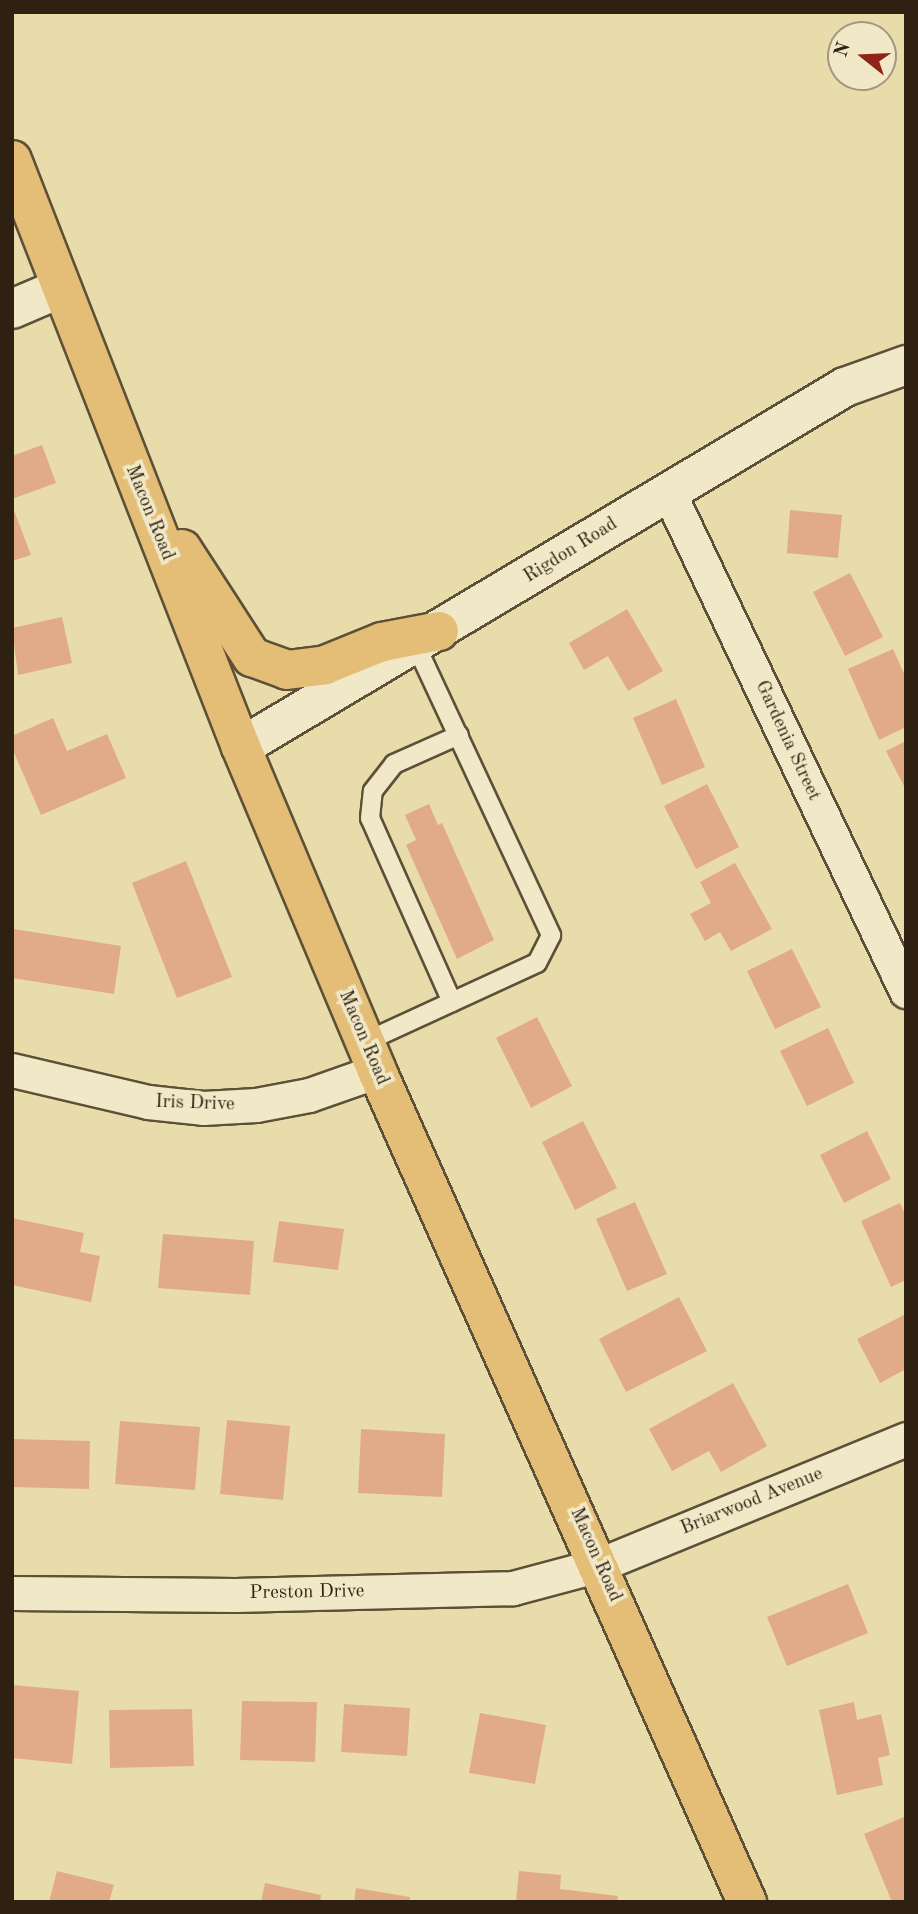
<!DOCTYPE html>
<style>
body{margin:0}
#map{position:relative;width:918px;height:1914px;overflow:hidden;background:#e9dcab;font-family:"Old Standard TT",serif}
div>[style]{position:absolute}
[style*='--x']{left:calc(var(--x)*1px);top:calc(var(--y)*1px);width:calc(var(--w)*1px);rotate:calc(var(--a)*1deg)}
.building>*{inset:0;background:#e2ab87}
.roads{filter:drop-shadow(2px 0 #5d5038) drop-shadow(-2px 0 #5d5038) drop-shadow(0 2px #5d5038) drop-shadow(0 -2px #5d5038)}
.lane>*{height:18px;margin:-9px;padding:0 9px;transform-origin:9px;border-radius:9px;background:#f1e8c8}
.street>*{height:33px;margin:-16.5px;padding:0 16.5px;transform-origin:16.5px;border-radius:16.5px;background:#f1e8c8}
.secondary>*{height:38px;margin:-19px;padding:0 19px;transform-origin:19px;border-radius:19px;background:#f1e8c8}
.primary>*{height:38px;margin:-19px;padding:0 19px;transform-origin:19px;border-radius:19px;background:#e4be76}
span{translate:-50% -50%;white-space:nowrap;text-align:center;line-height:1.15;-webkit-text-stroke:7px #f1e8c8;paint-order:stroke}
.street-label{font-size:19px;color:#2e2111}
.frame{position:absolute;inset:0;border:14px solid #2e2111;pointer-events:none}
.north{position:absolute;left:827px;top:21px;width:70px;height:70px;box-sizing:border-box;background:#f1e8c8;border:2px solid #a3987f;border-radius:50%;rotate:288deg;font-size:19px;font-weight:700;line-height:28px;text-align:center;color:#2e2111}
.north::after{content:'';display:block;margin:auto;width:24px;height:32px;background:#8f2418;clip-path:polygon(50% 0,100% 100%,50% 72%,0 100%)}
</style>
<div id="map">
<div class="building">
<i style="clip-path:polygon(42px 445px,56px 483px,12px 499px,12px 456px)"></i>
<i style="clip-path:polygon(12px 505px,31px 555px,12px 561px)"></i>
<i style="clip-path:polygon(790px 510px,842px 515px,838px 558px,787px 553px)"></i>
<i style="clip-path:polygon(850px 573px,883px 637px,845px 656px,813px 592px)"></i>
<i style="clip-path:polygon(627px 609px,663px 671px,628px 691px,608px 656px,584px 670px,569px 643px)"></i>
<i style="clip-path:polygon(62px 617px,72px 663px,18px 675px,12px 628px)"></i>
<i style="clip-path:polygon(893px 649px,906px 678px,906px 727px,879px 740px,848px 669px)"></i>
<i style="clip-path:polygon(676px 699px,705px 767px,662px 785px,633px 718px)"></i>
<i style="clip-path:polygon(53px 718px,67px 751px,107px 734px,126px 778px,41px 815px,12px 748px,12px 736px)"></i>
<i style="clip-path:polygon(906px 741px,906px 790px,886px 751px)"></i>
<i style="clip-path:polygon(707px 784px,739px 847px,696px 869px,664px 806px)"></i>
<i style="clip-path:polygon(429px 804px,438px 825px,442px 823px,494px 940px,457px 959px,406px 845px,416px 840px,405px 815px)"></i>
<i style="clip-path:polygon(186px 861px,232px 977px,177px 998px,132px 883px)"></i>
<i style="clip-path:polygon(735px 863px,772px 929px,731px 951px,720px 932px,705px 941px,690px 914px,711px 903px,700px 882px)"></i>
<i style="clip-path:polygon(14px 929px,121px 946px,114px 994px,12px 978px)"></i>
<i style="clip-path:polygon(792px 949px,821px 1007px,775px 1029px,747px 971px)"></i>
<i style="clip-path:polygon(537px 1017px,572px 1086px,531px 1108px,496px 1038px)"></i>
<i style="clip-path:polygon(828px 1028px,854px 1083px,807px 1106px,780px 1051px)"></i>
<i style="clip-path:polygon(583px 1121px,617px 1188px,575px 1210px,542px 1142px)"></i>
<i style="clip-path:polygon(867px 1131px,891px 1179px,844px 1203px,820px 1155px)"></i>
<i style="clip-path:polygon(635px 1202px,667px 1274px,627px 1291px,596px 1219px)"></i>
<i style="clip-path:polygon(900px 1203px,906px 1216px,906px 1280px,891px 1287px,861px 1221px)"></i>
<i style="clip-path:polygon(12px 1218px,84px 1233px,80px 1252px,100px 1256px,91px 1302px,12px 1285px)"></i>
<i style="clip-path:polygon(279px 1221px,344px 1229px,338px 1270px,273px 1262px)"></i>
<i style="clip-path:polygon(163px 1234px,254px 1241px,250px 1295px,158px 1288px)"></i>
<i style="clip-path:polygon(679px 1297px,707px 1351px,626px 1392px,599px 1339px)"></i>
<i style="clip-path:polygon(906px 1314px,906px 1369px,880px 1383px,857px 1339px)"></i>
<i style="clip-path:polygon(733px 1383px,767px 1446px,721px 1472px,709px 1451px,672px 1471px,649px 1429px)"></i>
<i style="clip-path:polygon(227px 1420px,290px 1426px,283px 1500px,220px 1494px)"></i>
<i style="clip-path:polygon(120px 1421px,200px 1427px,195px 1490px,115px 1484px)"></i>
<i style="clip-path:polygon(361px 1429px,445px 1434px,442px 1497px,358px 1493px)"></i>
<i style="clip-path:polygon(12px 1439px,90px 1441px,89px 1489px,12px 1487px)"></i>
<i style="clip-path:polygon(848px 1584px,868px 1633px,787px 1666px,767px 1617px)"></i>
<i style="clip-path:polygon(12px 1685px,79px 1691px,72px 1764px,12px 1758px)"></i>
<i style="clip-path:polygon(242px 1701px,317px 1702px,315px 1762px,240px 1760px)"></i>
<i style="clip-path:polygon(854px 1702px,857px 1720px,881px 1714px,890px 1755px,878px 1758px,883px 1785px,837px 1795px,819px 1710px)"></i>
<i style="clip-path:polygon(344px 1704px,410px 1708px,407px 1756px,341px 1752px)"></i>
<i style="clip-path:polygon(192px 1709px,194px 1766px,110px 1768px,109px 1710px)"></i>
<i style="clip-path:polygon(480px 1713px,546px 1725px,535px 1784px,469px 1773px)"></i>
<i style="clip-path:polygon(906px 1816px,906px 1902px,892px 1902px,864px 1834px)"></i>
<i style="clip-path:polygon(57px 1871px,114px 1885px,109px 1902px,49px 1902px)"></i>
<i style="clip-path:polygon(519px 1871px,561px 1875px,560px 1889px,618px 1896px,617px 1902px,516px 1902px)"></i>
<i style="clip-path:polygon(265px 1883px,321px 1895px,320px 1902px,261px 1902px)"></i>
<i style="clip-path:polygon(356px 1888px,410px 1897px,409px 1902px,354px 1902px)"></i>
</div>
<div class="roads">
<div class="lane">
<i style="--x:452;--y:1002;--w:201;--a:-114"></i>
<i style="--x:370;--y:818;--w:27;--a:-84"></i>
<i style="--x:373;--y:791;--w:34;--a:-52"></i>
<i style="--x:394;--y:764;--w:71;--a:-24"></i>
<i style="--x:365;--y:1042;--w:189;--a:-24.7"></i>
<i style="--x:537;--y:963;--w:31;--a:-63"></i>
<i style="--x:551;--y:935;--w:319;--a:-115"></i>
</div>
<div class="street">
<i style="--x:668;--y:491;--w:554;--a:64.55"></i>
<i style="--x:12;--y:1070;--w:140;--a:13.2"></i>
<i style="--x:148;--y:1102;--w:55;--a:6.2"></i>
<i style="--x:203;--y:1108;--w:53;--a:-3.2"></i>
<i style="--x:256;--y:1105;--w:54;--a:-10.7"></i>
<i style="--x:309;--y:1095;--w:72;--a:-19.4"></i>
<i style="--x:12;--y:1593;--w:223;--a:0.5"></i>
<i style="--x:235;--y:1595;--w:278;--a:-1.4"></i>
<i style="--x:513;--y:1588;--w:89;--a:-15"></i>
<i style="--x:599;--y:1565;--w:332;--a:-22.3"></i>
</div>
<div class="secondary">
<i style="--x:12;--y:309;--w:53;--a:-23.2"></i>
<i style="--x:241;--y:747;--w:703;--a:-30.8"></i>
<i style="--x:845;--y:387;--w:65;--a:-19.8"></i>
</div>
<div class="primary">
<i style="--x:12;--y:160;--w:630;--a:68.69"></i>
<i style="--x:241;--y:747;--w:351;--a:67.2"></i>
<i style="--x:377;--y:1071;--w:910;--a:66"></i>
<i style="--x:182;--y:549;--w:129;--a:57.1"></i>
<i style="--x:252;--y:657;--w:37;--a:20"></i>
<i style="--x:287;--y:670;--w:38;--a:-7"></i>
<i style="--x:325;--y:665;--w:61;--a:-22"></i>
<i style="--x:382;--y:642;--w:58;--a:-10.9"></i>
</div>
</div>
<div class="street-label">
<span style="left:149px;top:513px;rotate:68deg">Macon Road</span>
<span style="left:571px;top:551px;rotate:-32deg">Rigdon Road</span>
<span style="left:787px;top:741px;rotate:65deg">Gardenia Street</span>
<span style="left:363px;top:1038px;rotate:67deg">Macon Road</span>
<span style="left:195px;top:1104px;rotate:2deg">Iris Drive</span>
<span style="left:752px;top:1502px;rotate:-22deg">Briarwood Avenue</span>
<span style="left:595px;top:1555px;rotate:66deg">Macon Road</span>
<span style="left:307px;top:1593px;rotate:-1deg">Preston Drive</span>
</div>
<div class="frame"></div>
<div class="north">N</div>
</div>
